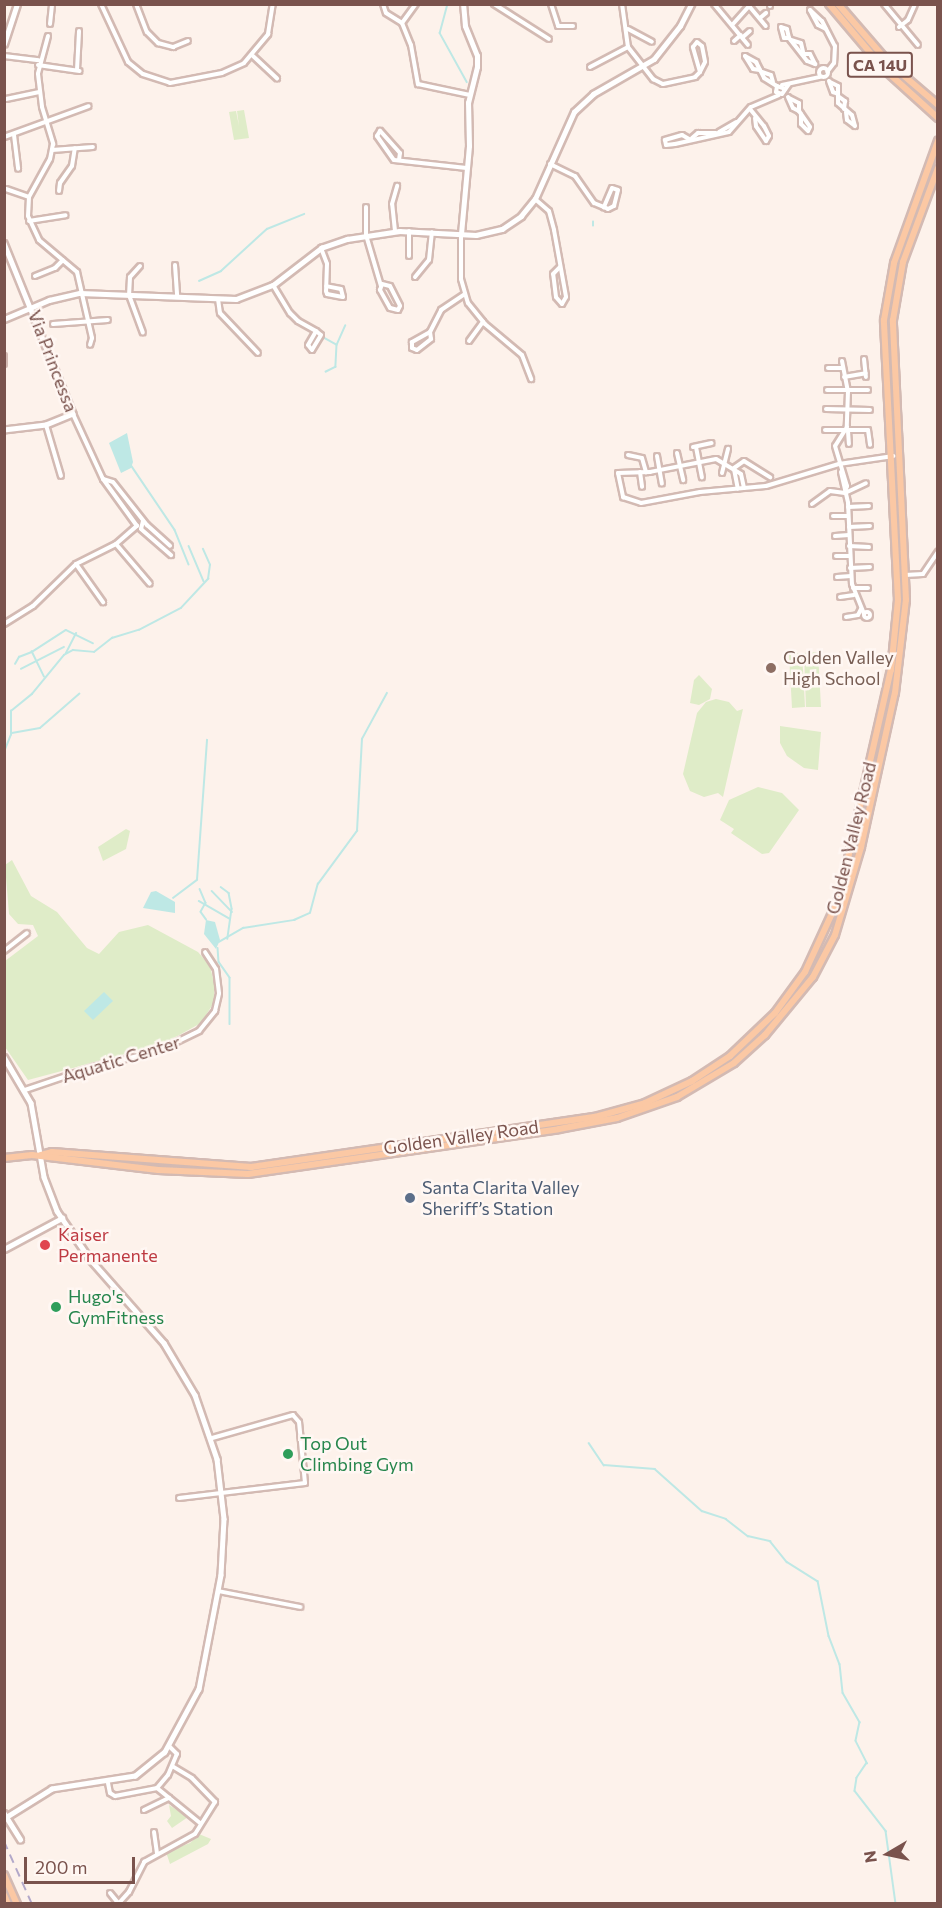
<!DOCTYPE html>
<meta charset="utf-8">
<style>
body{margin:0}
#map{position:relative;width:942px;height:1908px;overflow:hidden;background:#fdf2eb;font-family:Commissioner,sans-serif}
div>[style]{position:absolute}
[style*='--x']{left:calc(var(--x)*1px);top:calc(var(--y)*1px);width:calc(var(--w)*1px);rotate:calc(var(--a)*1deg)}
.green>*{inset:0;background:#dfecc8}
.water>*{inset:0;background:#bee8e5}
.stream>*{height:1.5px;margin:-0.75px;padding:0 0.75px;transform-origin:0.75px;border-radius:0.75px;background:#bee8e5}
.roads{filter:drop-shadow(2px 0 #d3bab3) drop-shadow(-2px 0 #d3bab3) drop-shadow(0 2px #d3bab3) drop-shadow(0 -2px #d3bab3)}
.minor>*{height:4px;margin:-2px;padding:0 2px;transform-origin:2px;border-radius:2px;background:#fff}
.minor>.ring{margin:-2px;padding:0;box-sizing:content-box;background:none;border:4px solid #fff;border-radius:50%}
.tertiary>*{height:4.5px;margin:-2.25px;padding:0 2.25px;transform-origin:2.25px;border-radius:2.25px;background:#fff}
.primary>*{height:6px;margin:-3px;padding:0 3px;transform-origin:3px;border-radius:3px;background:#fbc8a4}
.rail>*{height:1.5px;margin-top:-0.75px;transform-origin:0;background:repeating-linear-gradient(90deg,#b2a8c9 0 9px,transparent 0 15px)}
.dots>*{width:16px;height:16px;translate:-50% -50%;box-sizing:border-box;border:3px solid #fff7f3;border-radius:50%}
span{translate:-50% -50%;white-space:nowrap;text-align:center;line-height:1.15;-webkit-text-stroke:5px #fff7f3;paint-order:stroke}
.shield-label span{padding:2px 4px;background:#fff7f3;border:2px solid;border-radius:4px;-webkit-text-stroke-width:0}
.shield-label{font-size:16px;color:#7a534d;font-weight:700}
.street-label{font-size:18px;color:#7a534d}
.education-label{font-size:18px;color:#785e54}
.left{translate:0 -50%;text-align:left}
.service-label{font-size:18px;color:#4e5e75}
.health-label{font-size:18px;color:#be3a42}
.leisure-label{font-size:18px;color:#27864d}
.frame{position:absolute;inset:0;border:6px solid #7a534d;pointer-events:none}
.north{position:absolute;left:858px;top:1824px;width:60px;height:60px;-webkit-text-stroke:4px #fff7f3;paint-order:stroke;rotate:261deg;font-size:16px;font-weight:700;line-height:24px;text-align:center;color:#7a534d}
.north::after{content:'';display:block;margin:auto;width:21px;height:27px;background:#7a534d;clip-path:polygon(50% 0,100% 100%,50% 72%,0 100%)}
.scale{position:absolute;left:24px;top:1857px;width:111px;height:27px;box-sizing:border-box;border:3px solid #7a534d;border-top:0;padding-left:8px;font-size:18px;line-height:21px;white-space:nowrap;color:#7a534d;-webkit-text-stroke:4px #fff7f3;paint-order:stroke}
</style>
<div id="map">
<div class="green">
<i style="clip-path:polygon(244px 110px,249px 138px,234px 140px,229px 112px,236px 111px,239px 126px,237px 111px)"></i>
<i style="clip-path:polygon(818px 652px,821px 707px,806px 707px,804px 653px)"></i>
<i style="clip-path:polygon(802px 653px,805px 707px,792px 708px,789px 654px)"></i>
<i style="clip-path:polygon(699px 675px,712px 689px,710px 699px,699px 705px,690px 703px,694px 680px)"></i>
<i style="clip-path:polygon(716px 699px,729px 702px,737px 711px,743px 709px,723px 797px,718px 793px,704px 797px,690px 791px,683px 774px,697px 713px,706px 702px)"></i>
<i style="clip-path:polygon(780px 726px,821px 732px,818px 770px,804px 768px,787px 756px,780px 743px)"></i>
<i style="clip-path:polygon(758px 787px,782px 793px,799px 810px,769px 853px,762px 854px,731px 833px,734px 829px,720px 820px,729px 800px)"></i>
<i style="clip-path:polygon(126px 829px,130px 831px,126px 849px,103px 861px,98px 847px)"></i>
<i style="clip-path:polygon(12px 860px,31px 896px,57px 912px,87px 948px,99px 954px,119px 932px,148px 925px,198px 952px,210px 966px,215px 987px,213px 1004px,201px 1023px,163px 1044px,28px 1080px,5px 1047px,5px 961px,38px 936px,33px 925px,18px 924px,9px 914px,5px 865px)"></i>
<i style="clip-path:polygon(169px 1805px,188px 1817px,172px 1828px,167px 1821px,171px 1816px)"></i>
<i style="clip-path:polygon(199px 1834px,211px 1839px,208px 1844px,170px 1864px,166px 1852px,190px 1843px)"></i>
</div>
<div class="water">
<i style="clip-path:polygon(127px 433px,133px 462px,131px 468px,121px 473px,109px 443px)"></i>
<i style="clip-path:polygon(156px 891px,175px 902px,175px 913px,143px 908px,151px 892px)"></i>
<i style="clip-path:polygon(206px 920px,215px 922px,220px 940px,216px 949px,204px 934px)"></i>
<i style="clip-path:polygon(104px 992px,113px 1001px,93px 1020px,84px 1011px)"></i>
</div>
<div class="stream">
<i style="--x:448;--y:4;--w:30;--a:105"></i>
<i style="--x:440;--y:33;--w:56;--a:61.1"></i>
<i style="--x:593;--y:226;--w:4;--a:-90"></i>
<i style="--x:199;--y:281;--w:24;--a:-24"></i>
<i style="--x:221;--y:271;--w:62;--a:-42.4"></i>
<i style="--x:267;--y:229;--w:40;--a:-22"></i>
<i style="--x:321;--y:336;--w:18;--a:29"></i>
<i style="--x:337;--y:345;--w:22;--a:93"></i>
<i style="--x:336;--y:367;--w:11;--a:153"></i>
<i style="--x:337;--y:344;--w:20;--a:-66"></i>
<i style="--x:131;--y:465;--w:78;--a:55.9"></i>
<i style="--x:175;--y:530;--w:37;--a:68"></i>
<i style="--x:189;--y:546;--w:38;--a:67"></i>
<i style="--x:66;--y:653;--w:22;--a:-63"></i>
<i style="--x:15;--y:664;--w:8;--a:-60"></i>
<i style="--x:19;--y:657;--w:14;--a:-21"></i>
<i style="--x:21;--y:669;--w:48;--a:-27.1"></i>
<i style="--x:44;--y:677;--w:28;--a:-116"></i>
<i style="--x:32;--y:652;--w:40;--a:-32.9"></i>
<i style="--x:66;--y:630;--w:30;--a:26"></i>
<i style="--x:12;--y:733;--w:28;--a:-10"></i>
<i style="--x:40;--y:728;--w:52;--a:-41.1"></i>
<i style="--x:4;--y:752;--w:18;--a:-68"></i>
<i style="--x:11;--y:735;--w:24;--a:-90"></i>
<i style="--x:11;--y:711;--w:27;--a:-39"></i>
<i style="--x:32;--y:694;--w:50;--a:-50.6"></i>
<i style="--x:64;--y:655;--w:10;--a:-29"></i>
<i style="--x:73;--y:650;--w:21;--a:5"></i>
<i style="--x:94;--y:652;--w:23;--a:-38"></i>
<i style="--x:112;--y:638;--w:28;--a:-17"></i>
<i style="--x:139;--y:630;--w:47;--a:-27.6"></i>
<i style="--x:181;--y:608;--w:40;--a:-47"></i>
<i style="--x:208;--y:579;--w:14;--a:-82"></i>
<i style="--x:210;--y:565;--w:17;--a:-114"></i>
<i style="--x:221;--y:887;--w:10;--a:37"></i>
<i style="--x:229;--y:893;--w:16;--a:79"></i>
<i style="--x:232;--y:909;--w:30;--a:98"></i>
<i style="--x:200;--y:889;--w:15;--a:67"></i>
<i style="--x:206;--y:903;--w:10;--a:119"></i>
<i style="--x:201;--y:912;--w:9;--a:54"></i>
<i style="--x:212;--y:891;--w:29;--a:46"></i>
<i style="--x:173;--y:898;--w:30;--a:-37"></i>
<i style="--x:197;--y:880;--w:140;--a:-85.9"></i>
<i style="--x:199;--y:901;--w:36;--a:30"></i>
<i style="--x:219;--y:942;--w:28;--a:-30"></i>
<i style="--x:243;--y:928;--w:52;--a:-8.9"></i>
<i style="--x:294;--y:920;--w:17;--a:-24"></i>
<i style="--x:310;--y:913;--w:30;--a:-75"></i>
<i style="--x:318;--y:884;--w:66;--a:-53.7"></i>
<i style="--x:357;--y:831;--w:92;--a:-86.9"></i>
<i style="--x:362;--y:739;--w:52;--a:-61.5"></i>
<i style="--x:218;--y:948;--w:14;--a:86"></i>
<i style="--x:219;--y:962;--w:19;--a:55"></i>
<i style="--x:230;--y:978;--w:46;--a:90"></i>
<i style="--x:589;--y:1443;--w:27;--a:56"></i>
<i style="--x:604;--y:1465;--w:51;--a:4.5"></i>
<i style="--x:655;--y:1469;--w:63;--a:41.8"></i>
<i style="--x:702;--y:1511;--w:25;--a:18"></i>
<i style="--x:726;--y:1519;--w:28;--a:38"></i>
<i style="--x:748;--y:1536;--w:23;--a:13"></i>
<i style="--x:770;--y:1541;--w:27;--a:51"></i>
<i style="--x:787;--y:1562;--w:36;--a:32"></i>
<i style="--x:818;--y:1581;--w:56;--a:78.7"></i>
<i style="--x:829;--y:1636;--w:30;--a:69"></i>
<i style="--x:840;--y:1664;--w:29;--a:84"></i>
<i style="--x:843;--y:1693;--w:34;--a:60"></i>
<i style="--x:860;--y:1722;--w:19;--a:102"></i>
<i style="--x:856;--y:1741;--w:25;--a:63"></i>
<i style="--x:867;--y:1763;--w:18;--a:124"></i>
<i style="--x:857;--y:1778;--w:13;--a:99"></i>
<i style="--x:855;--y:1791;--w:51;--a:52.2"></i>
<i style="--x:886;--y:1831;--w:74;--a:82.2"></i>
</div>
<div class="roads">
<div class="minor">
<i style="--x:101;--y:4;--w:64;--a:65"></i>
<i style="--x:128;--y:62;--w:19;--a:39"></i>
<i style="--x:143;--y:74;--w:28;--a:18"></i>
<i style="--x:170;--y:83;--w:53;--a:-10.9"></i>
<i style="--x:222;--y:73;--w:24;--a:-24"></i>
<i style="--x:244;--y:63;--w:38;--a:-50"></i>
<i style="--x:268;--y:34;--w:30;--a:-81"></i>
<i style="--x:136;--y:4;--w:30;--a:69"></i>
<i style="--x:147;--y:32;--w:16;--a:45"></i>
<i style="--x:158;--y:43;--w:16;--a:15"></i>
<i style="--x:173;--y:47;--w:16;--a:-22"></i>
<i style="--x:383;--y:4;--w:9;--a:72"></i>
<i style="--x:386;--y:13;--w:19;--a:32"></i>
<i style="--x:402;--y:23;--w:24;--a:-54"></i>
<i style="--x:494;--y:4;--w:65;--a:32.5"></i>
<i style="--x:551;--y:4;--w:23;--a:72"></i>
<i style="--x:558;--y:26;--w:15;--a:0"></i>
<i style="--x:622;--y:4;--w:43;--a:82.1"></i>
<i style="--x:628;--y:47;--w:41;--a:52"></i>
<i style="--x:653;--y:79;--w:11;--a:27"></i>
<i style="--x:663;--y:84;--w:33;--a:-12"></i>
<i style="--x:695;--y:77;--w:7;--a:-45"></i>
<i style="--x:714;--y:4;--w:53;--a:50.3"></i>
<i style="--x:884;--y:4;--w:53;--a:50.3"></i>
<i style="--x:749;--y:6;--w:26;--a:50"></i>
<i style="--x:770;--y:6;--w:2;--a:-90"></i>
<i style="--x:760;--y:18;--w:8;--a:-40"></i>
<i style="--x:402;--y:23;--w:24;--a:68"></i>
<i style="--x:411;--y:45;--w:40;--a:80"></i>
<i style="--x:418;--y:84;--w:53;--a:11.9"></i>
<i style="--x:50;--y:24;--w:20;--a:-84"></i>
<i style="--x:733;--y:24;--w:27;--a:-48"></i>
<i style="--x:899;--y:27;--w:11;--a:-38"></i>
<i style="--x:908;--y:20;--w:17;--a:-66"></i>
<i style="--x:628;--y:29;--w:27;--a:28"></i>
<i style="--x:826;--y:29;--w:9;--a:-153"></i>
<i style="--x:818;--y:25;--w:17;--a:-118"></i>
<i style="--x:810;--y:10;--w:16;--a:43"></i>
<i style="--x:822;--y:21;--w:28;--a:63"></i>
<i style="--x:835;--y:46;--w:17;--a:93"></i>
<i style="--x:834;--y:63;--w:11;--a:128"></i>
<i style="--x:48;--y:36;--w:39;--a:105"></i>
<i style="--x:38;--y:74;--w:33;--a:83"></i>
<i style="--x:42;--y:107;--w:39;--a:73"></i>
<i style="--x:53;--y:144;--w:15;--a:101"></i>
<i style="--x:50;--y:159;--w:43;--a:118.9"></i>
<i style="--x:29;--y:197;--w:19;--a:93"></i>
<i style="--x:28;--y:216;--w:26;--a:65"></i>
<i style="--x:39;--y:240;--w:50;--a:40.1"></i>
<i style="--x:77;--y:272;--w:68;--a:77.2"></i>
<i style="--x:92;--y:338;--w:7;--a:106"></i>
<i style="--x:743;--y:37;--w:9;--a:-41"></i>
<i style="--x:789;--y:38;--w:9;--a:-103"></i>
<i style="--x:787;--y:29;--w:6;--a:-162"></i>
<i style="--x:781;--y:27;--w:11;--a:75"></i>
<i style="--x:784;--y:38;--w:5;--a:0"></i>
<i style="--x:789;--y:38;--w:29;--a:52"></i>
<i style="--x:807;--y:61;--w:9;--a:21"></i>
<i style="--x:791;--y:40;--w:10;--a:17"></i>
<i style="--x:801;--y:43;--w:9;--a:77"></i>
<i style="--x:734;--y:41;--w:9;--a:-41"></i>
<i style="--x:697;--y:42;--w:6;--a:39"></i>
<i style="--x:702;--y:46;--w:16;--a:79"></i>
<i style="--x:705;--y:62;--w:11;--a:117"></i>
<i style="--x:700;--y:72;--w:26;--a:-106"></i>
<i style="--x:693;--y:47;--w:6;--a:-51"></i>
<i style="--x:804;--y:54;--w:6;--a:0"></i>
<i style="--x:810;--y:54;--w:11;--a:63"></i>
<i style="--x:4;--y:56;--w:35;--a:7"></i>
<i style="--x:253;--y:56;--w:33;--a:43"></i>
<i style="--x:745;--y:56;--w:13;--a:29"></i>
<i style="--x:756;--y:62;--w:18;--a:63"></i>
<i style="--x:764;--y:78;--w:15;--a:32"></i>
<i style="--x:745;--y:56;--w:15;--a:58"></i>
<i style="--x:753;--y:69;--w:7;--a:8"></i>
<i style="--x:38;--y:65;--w:42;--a:8.1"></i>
<i style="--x:590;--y:67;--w:43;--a:-27.8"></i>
<i class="ring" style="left:818.5px;top:67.5px;width:5px;height:5px"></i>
<i style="--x:77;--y:70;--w:39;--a:-87"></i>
<i style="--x:762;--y:72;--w:9;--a:18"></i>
<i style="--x:771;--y:75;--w:7;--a:74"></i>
<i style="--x:829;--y:81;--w:12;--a:70"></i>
<i style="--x:833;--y:92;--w:5;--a:22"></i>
<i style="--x:830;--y:82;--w:9;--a:27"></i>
<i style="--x:838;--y:86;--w:17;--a:90"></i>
<i style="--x:838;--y:103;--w:18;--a:41"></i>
<i style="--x:852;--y:115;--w:11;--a:75"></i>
<i style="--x:782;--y:85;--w:39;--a:-12"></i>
<i style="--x:785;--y:89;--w:9;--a:-159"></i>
<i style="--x:777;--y:86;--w:6;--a:99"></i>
<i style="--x:776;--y:92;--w:6;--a:18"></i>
<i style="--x:782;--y:94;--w:12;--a:-55"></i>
<i style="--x:838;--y:96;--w:9;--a:36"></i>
<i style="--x:845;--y:101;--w:8;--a:97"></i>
<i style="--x:788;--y:97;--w:12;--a:66"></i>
<i style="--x:793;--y:108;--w:7;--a:27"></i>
<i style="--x:789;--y:98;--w:11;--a:27"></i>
<i style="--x:799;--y:103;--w:8;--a:90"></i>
<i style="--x:799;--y:111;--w:19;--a:55"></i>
<i style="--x:810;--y:127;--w:4;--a:117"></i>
<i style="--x:6;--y:99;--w:34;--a:-12"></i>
<i style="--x:750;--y:109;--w:22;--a:51"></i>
<i style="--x:764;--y:126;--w:11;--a:63"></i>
<i style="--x:769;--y:136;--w:6;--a:121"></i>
<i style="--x:766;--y:141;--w:18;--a:-124"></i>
<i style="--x:756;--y:126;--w:8;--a:-97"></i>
<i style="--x:846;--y:112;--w:8;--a:83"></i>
<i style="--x:847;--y:120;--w:10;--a:37"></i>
<i style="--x:801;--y:114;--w:10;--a:90"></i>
<i style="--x:801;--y:124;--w:10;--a:45"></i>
<i style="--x:719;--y:132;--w:20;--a:-30"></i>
<i style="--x:14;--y:135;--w:34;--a:83"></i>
<i style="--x:4;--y:137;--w:90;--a:-20"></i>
<i style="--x:692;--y:138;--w:8;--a:-40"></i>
<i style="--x:698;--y:133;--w:18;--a:0"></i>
<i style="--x:689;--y:139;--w:8;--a:-150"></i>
<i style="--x:682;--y:135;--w:18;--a:164"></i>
<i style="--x:665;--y:140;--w:5;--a:79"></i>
<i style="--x:666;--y:145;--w:9;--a:-6"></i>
<i style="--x:675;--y:144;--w:55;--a:-12.5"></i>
<i style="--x:729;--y:132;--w:33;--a:-49"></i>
<i style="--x:751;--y:107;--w:30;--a:-23"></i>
<i style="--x:52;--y:150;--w:41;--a:-4.2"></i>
<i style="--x:399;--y:160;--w:7;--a:-82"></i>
<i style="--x:400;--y:153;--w:30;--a:-132"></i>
<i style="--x:380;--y:131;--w:6;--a:121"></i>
<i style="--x:377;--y:136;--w:29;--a:55"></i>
<i style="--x:394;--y:160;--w:73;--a:6.3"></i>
<i style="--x:550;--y:164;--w:28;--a:26"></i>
<i style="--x:575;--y:176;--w:33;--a:55"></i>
<i style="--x:594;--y:203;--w:11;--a:22"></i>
<i style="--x:604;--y:207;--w:4;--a:27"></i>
<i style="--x:608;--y:209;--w:7;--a:-27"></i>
<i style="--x:614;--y:206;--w:16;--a:-76"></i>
<i style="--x:618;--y:190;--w:6;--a:-162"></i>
<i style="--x:612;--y:188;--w:21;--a:113"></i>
<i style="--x:6;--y:189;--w:24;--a:19"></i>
<i style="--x:59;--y:191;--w:8;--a:-83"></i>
<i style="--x:60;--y:183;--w:21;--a:-55"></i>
<i style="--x:72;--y:166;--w:18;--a:-81"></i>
<i style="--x:535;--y:199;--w:18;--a:41"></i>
<i style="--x:549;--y:211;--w:20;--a:75"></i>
<i style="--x:554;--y:230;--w:68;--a:79.8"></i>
<i style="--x:566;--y:297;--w:8;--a:120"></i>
<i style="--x:562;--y:304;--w:9;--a:-131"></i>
<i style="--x:556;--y:297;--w:23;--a:-97"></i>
<i style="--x:553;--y:274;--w:10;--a:-45"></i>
<i style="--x:366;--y:207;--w:28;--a:90"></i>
<i style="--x:366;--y:235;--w:53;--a:73.6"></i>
<i style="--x:29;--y:221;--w:37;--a:-9"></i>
<i style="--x:395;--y:231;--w:27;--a:-96"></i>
<i style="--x:392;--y:204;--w:19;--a:-74"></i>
<i style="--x:409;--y:231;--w:25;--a:90"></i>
<i style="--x:461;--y:234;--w:45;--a:90"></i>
<i style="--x:461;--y:279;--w:25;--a:74"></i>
<i style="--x:468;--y:303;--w:27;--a:51"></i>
<i style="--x:485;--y:324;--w:48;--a:40"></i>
<i style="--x:522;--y:355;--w:26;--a:69"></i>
<i style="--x:321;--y:248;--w:17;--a:69"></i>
<i style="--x:327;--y:264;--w:27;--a:92"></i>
<i style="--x:326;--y:291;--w:3;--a:72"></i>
<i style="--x:327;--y:294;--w:16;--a:11"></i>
<i style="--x:343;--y:297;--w:8;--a:-104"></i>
<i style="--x:341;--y:289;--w:15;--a:-169"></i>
<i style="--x:175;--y:265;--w:32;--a:86"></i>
<i style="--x:140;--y:266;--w:15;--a:132"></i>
<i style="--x:130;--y:277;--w:18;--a:93"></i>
<i style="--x:129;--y:295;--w:40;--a:69.8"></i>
<i style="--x:35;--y:276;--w:22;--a:-22"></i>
<i style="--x:55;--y:268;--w:11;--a:-45"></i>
<i style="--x:415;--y:277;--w:22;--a:-51"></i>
<i style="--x:429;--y:260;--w:28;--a:-84"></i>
<i style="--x:382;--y:284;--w:8;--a:14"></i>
<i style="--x:390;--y:286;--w:22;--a:63"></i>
<i style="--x:400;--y:306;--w:4;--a:117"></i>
<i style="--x:398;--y:310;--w:8;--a:-166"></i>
<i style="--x:390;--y:308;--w:21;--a:-119"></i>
<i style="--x:380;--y:290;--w:6;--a:-72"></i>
<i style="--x:273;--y:285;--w:33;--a:59"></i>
<i style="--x:290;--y:313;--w:11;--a:45"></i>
<i style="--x:298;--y:321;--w:21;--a:29"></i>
<i style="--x:316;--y:331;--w:6;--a:39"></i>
<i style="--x:321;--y:335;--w:17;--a:121"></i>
<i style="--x:312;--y:350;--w:6;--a:-129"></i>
<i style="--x:308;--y:345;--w:16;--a:-60"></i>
<i style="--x:218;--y:299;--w:14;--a:82"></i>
<i style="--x:220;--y:313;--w:55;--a:46.5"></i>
<i style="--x:53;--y:324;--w:55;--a:-4.2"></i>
<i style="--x:430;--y:332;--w:21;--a:151"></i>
<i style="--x:412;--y:342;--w:6;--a:90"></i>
<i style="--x:412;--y:348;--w:5;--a:22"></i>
<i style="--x:417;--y:350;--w:18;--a:-38"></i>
<i style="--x:431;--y:339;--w:7;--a:-98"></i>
<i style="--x:430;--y:332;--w:25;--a:-63"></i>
<i style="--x:441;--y:310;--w:29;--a:-34"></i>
<i style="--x:469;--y:341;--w:24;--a:-54"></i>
<i style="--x:4;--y:356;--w:8;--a:90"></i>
<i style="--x:864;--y:359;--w:18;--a:84"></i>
<i style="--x:842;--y:361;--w:31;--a:79"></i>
<i style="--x:848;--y:391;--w:36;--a:92"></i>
<i style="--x:847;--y:427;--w:22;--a:122"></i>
<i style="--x:835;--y:446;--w:42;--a:73.3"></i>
<i style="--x:847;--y:486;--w:6;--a:108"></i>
<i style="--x:828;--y:368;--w:15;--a:0"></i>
<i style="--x:844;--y:377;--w:22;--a:-10"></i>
<i style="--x:827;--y:390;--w:41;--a:0"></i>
<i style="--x:826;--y:409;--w:44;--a:1.3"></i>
<i style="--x:46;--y:425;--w:53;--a:73.6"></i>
<i style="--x:825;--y:430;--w:43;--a:0"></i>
<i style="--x:868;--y:430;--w:15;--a:82"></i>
<i style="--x:848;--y:431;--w:13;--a:86"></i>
<i style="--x:693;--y:447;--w:19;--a:-12"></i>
<i style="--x:696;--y:447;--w:31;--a:79"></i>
<i style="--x:677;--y:453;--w:28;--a:77"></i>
<i style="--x:628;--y:455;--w:14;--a:12"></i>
<i style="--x:642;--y:458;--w:15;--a:74"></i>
<i style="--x:657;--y:456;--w:28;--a:80"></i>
<i style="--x:734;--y:468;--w:12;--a:-35"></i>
<i style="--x:744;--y:461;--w:31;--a:32"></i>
<i style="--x:734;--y:469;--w:20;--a:79"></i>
<i style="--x:640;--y:472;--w:15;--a:82"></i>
<i style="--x:841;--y:472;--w:32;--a:77"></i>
<i style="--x:848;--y:503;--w:81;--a:87.2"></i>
<i style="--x:852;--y:584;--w:32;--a:68"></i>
<i style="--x:722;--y:473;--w:25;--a:-76"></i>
<i style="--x:103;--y:479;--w:10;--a:17"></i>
<i style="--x:113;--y:482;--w:55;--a:51.7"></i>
<i style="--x:147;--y:525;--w:31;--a:42"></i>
<i style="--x:744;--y:488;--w:14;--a:-102"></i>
<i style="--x:741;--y:474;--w:29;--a:-149"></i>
<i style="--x:716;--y:459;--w:67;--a:168.9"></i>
<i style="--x:650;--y:472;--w:32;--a:178"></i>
<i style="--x:618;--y:473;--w:25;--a:78"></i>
<i style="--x:623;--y:497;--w:19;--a:18"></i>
<i style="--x:641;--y:503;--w:60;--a:-10.6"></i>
<i style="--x:700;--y:492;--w:66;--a:-5.2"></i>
<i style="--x:766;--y:486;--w:76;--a:-16.8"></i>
<i style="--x:839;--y:464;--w:55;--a:-8.4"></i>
<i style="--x:812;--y:504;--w:22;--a:-36"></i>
<i style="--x:830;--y:491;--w:15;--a:8"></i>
<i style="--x:845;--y:493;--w:23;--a:-25"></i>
<i style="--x:848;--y:507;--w:21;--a:-3"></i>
<i style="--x:833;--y:516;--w:15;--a:0"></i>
<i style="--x:143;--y:521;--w:8;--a:104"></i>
<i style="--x:141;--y:529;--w:40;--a:41"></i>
<i style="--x:849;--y:527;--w:21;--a:-3"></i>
<i style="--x:835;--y:536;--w:14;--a:-4"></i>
<i style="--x:116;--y:544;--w:52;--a:49.6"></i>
<i style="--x:849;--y:546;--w:20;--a:3"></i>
<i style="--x:836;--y:556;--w:13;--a:0"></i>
<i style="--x:76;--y:564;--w:47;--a:54.6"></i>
<i style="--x:850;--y:568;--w:20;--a:-3"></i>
<i style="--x:905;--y:575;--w:18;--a:-3"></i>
<i style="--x:923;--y:574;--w:27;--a:-56"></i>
<i style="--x:837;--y:577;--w:14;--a:-4"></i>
<i style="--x:853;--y:588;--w:15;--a:0"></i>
<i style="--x:840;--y:597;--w:14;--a:-8"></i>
<i class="ring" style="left:864px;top:612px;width:2px;height:2px"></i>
<i style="--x:846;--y:617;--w:12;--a:-9"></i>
<i style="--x:858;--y:615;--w:7;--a:-63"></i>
<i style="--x:4;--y:624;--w:34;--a:-32"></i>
<i style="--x:33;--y:606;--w:60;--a:-44.3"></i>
<i style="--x:76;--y:564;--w:45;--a:-26.6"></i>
<i style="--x:116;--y:544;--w:28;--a:-41"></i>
<i style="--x:137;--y:526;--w:58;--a:-125.9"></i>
<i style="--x:103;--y:479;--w:72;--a:-114.8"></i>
<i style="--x:4;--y:951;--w:29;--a:-38"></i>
<i style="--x:25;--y:1090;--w:72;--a:-18.7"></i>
<i style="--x:93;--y:1067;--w:67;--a:-13.8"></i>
<i style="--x:158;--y:1051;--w:46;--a:-26"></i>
<i style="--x:199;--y:1031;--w:26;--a:-51"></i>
<i style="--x:215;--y:1011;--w:18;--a:-77"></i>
<i style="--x:219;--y:993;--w:24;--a:-97"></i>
<i style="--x:216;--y:969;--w:20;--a:-123"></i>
<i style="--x:179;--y:1498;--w:127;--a:-6.8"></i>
<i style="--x:305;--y:1483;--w:61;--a:-95.6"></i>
<i style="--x:299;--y:1422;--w:9;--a:-131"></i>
<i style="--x:293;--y:1415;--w:84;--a:164.1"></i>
<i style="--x:218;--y:1591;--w:84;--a:11"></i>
<i style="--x:108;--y:1783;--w:10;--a:79"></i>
<i style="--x:110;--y:1793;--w:6;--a:31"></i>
<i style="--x:115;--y:1796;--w:43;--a:-10.8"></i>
<i style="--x:157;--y:1788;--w:17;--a:-50"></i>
<i style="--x:168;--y:1775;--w:23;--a:-67"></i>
<i style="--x:177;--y:1754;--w:11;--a:-135"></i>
<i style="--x:157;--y:1788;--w:55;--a:39.1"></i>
<i style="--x:144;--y:1810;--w:28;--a:-26"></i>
<i style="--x:154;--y:1832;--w:22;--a:82"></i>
<i style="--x:110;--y:1893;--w:14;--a:51"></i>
<i style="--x:119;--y:1903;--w:15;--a:-48"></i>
<i style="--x:129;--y:1892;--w:34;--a:-63"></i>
<i style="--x:144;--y:1862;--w:58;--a:-28.8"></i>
<i style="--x:195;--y:1834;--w:38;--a:-58"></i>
<i style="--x:215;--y:1802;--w:33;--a:-134"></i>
<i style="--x:192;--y:1778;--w:23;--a:-149"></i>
</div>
<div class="tertiary">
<i style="--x:4;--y:44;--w:42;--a:-72"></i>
<i style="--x:461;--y:234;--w:88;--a:-84.8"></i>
<i style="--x:469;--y:146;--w:43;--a:-91.3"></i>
<i style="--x:468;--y:103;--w:37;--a:-76"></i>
<i style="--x:477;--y:67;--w:11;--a:-90"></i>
<i style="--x:477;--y:56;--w:32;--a:-112"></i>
<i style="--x:465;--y:26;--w:22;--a:-95"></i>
<i style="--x:4;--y:243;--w:184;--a:68"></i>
<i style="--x:73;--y:414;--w:29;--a:158"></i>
<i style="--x:46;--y:425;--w:42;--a:173.2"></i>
<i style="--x:4;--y:319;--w:49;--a:-22.9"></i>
<i style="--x:49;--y:300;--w:32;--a:-13"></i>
<i style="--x:80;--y:293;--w:156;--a:2.2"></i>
<i style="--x:236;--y:299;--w:40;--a:-21"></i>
<i style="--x:273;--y:285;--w:61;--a:-37.6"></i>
<i style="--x:321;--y:248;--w:28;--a:-19"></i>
<i style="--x:347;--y:239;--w:53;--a:-8.7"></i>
<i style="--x:399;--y:231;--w:77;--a:3"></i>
<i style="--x:476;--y:235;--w:27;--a:-13"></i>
<i style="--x:502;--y:229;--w:23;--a:-34"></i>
<i style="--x:521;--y:216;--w:22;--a:-51"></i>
<i style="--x:535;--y:199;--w:95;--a:-65.9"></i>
<i style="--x:574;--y:112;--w:26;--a:-43"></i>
<i style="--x:593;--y:94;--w:70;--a:-29.8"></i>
<i style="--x:654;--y:59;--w:42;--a:-51.8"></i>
<i style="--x:680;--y:26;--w:25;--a:-63"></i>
<i style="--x:4;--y:1057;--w:53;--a:59.6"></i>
<i style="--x:31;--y:1103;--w:75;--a:80"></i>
<i style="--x:44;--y:1177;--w:36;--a:69"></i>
<i style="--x:57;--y:1211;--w:58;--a:55.5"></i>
<i style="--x:90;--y:1259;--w:112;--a:48.6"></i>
<i style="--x:164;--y:1343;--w:61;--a:59.2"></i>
<i style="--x:195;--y:1395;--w:68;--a:71"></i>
<i style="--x:217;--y:1459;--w:60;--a:83.3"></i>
<i style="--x:224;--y:1519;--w:56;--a:93.1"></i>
<i style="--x:221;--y:1575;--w:116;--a:100.9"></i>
<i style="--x:199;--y:1689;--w:72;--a:118.4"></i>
<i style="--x:165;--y:1752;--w:38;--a:141"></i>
<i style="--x:135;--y:1776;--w:84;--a:171.1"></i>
<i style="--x:52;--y:1789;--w:53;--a:148.1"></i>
<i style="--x:4;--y:1249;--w:66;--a:-28.1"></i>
<i style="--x:4;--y:1813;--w:31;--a:58"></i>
</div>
<div class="primary">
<i style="--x:829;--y:4;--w:85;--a:49.8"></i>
<i style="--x:884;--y:69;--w:73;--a:42.2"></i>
<i style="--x:838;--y:4;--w:78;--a:49.2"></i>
<i style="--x:889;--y:63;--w:65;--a:40.6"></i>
<i style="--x:41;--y:1155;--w:11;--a:-15"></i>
<i style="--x:52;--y:1152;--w:200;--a:4.3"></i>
<i style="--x:251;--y:1167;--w:348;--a:-8.3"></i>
<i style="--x:595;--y:1117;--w:52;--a:-15.6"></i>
<i style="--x:645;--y:1103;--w:52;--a:-25.1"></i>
<i style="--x:692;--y:1081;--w:45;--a:-33.3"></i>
<i style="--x:730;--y:1056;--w:62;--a:-43.7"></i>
<i style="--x:775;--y:1013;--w:51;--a:-53.8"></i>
<i style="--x:805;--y:972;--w:81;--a:-65.3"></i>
<i style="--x:839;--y:898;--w:234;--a:-77.2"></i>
<i style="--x:891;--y:670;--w:70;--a:-84.3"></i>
<i style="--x:898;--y:600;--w:280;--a:-92.9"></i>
<i style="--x:884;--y:320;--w:58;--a:-80"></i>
<i style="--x:894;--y:263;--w:130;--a:-70.2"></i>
<i style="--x:4;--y:1158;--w:28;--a:-6"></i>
<i style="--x:32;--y:1155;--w:127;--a:6.8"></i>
<i style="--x:158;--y:1170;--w:90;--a:2.5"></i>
<i style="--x:248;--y:1174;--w:314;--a:-8.2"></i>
<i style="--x:559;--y:1129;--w:59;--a:-10.7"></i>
<i style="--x:617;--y:1118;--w:64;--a:-19.3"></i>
<i style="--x:677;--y:1097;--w:66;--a:-30.8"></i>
<i style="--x:734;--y:1063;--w:42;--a:-42.1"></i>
<i style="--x:765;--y:1035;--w:75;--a:-50.4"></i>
<i style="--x:813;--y:977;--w:47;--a:-62.4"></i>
<i style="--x:835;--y:935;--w:92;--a:-73.5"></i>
<i style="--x:861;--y:847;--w:158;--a:-77.6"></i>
<i style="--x:895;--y:693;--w:94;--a:-83.3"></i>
<i style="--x:906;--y:600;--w:280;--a:-92.7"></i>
<i style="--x:893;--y:320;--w:59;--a:-80.2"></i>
<i style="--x:903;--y:262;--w:100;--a:-69.6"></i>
<i style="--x:4;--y:1875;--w:32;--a:66"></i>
<i style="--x:4;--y:1895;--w:10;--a:66"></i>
</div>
</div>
<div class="rail">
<i style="--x:4;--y:1841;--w:69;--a:66"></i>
</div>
<div class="dots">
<i style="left:771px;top:668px;background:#8d6e63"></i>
<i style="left:410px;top:1198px;background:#5c6f8a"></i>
<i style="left:45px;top:1245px;background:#e0444e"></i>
<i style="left:56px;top:1307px;background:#2e9e5b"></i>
<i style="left:288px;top:1454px;background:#2e9e5b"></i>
</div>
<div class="shield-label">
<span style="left:880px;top:65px">CA 14U</span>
</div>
<div class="street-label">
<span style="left:53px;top:361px;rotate:69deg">Via Princessa</span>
<span style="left:851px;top:838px;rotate:-76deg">Golden Valley Road</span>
<span style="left:121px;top:1059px;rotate:-17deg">Aquatic Center</span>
<span style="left:461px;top:1137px;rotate:-8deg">Golden Valley Road</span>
</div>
<div class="education-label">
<span class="left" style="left:783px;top:668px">Golden Valley<br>High School</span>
</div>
<div class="service-label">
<span class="left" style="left:422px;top:1198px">Santa Clarita Valley<br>Sheriff’s Station</span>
</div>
<div class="health-label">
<span class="left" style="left:58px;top:1245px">Kaiser<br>Permanente</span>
</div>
<div class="leisure-label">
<span class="left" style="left:68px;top:1307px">Hugo's<br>GymFitness</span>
<span class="left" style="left:300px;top:1454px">Top Out<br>Climbing Gym</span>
</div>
<div class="frame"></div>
<div class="north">N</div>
<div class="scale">200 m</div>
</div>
